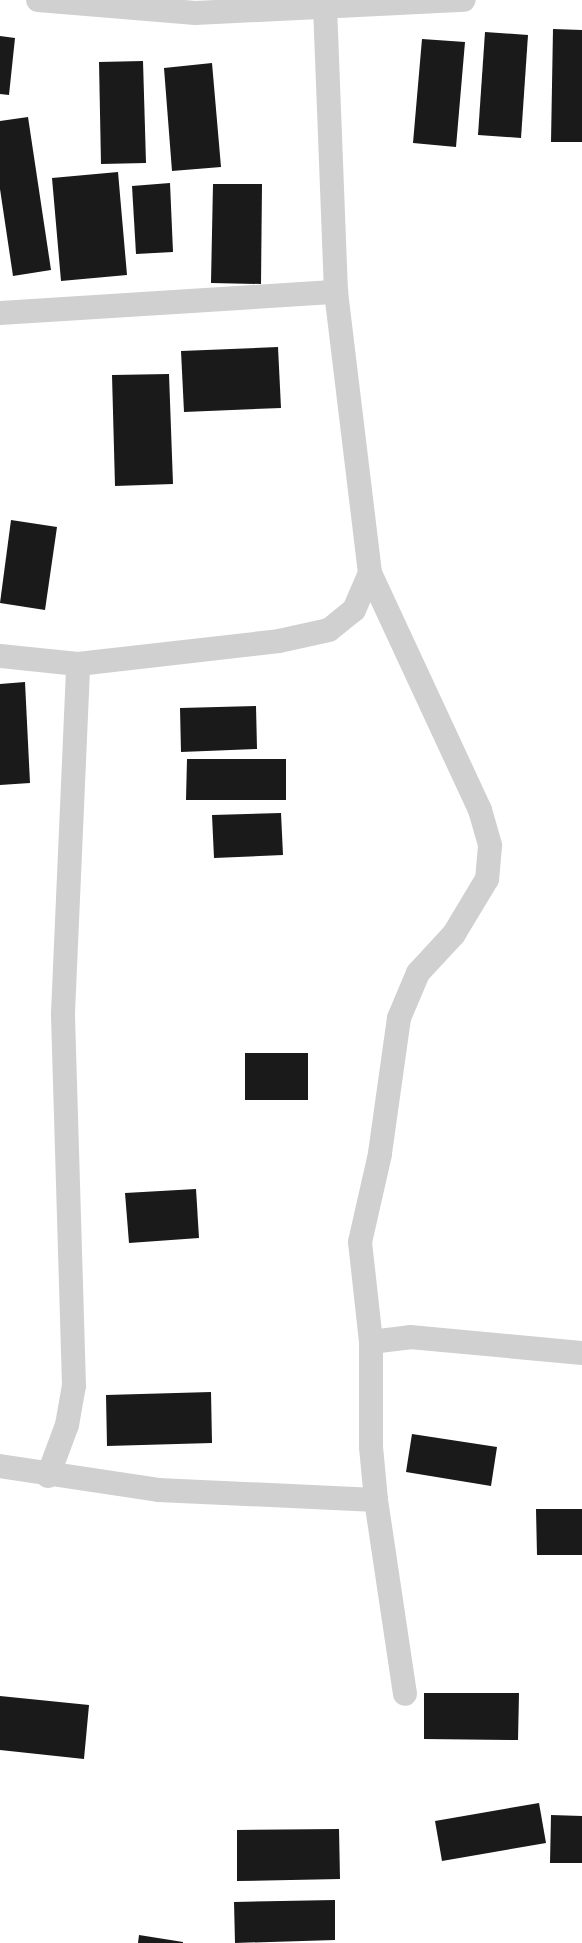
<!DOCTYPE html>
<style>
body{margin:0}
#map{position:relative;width:582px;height:1943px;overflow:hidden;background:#fff;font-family:"Noto Sans",sans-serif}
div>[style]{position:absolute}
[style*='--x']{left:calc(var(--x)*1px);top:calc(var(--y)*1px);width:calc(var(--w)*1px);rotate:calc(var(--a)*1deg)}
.building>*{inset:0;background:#1a1a1a}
.minor>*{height:24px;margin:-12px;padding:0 12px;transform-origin:12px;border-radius:12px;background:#d0d0d0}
span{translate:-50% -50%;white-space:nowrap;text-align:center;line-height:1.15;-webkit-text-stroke:6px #fff;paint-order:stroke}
</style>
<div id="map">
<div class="building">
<i style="clip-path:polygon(553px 29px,582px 30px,582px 142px,551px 142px)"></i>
<i style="clip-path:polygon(485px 32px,528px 35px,521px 138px,478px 135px)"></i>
<i style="clip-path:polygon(0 36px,15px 38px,9px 95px,0 94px)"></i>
<i style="clip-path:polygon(422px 39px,465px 42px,456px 147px,413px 143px)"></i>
<i style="clip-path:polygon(143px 61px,146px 163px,101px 164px,99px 62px)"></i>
<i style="clip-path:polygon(212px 63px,221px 167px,172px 171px,164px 68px)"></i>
<i style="clip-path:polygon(28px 117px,51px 270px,13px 276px,0 189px,0 121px)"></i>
<i style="clip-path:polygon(118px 172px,127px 275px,61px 281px,52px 178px)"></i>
<i style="clip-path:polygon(170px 183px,173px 252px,136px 254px,132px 186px)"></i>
<i style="clip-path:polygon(213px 184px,262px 184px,261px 284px,211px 283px)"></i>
<i style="clip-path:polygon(278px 347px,281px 408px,184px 412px,181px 351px)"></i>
<i style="clip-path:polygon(169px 374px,173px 484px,115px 486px,112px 375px)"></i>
<i style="clip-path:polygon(11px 520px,57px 527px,45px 610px,0 603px)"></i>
<i style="clip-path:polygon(25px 682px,30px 783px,0 785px,0 684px)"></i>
<i style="clip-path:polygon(256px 706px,257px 749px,181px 752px,180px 708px)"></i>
<i style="clip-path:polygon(187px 759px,286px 759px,286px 800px,186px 800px)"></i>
<i style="clip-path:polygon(281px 813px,283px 855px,214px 858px,212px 815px)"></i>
<i style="clip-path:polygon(245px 1053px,308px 1053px,308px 1100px,245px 1100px)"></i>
<i style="clip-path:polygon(196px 1189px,199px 1238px,129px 1243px,125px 1193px)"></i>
<i style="clip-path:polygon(211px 1392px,212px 1443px,107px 1446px,106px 1395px)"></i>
<i style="clip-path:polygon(412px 1434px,497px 1447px,491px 1486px,406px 1472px)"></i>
<i style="clip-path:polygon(536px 1509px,582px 1509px,582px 1555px,537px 1555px)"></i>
<i style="clip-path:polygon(424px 1693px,519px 1693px,518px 1740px,424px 1739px)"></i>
<i style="clip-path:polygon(0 1696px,89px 1705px,84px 1759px,0 1750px)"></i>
<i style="clip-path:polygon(539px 1803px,546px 1843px,442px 1861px,435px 1821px)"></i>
<i style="clip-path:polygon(551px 1815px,582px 1816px,582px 1863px,550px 1863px)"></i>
<i style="clip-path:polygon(339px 1829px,340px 1879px,237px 1881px,237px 1830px)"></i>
<i style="clip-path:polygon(335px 1900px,335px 1940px,235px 1943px,234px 1902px)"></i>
<i style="clip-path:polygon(139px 1935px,183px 1942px,183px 1943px,138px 1943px)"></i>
</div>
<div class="minor">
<i style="--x:38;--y:0;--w:158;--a:4.7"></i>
<i style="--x:195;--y:13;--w:269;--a:-2.8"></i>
<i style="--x:0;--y:313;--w:337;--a:-3.6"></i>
<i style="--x:370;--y:573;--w:261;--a:65.1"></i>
<i style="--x:480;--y:810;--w:37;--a:74"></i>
<i style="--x:490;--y:846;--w:33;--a:95"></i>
<i style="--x:487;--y:879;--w:64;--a:121"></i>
<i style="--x:454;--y:934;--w:53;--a:132.7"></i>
<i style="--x:418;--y:973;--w:49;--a:112.9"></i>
<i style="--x:399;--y:1018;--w:137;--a:98"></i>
<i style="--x:380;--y:1154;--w:90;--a:102.8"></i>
<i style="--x:360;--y:1242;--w:101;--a:83.7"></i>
<i style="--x:371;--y:1342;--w:105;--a:90"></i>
<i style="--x:371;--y:1447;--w:53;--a:84.6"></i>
<i style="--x:376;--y:1500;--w:196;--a:81.5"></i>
<i style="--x:0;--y:656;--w:78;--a:5.9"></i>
<i style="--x:78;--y:664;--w:202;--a:-6.5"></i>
<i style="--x:279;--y:641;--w:51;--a:-12.4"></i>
<i style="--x:329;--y:630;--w:32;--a:-39"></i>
<i style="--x:354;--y:610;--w:40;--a:-66.6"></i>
<i style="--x:370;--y:573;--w:283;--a:-96.9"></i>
<i style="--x:336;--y:292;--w:282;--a:-92.2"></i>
<i style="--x:371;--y:1342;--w:39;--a:-7"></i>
<i style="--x:410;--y:1337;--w:173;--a:5.3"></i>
<i style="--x:0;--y:1466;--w:160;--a:8.6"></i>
<i style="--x:158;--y:1490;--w:218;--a:2.6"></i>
<i style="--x:48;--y:1476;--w:54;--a:-69.6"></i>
<i style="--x:67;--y:1425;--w:40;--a:-80"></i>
<i style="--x:74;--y:1386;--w:373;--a:-91.7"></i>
<i style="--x:63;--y:1013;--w:349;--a:-87.5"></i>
</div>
</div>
